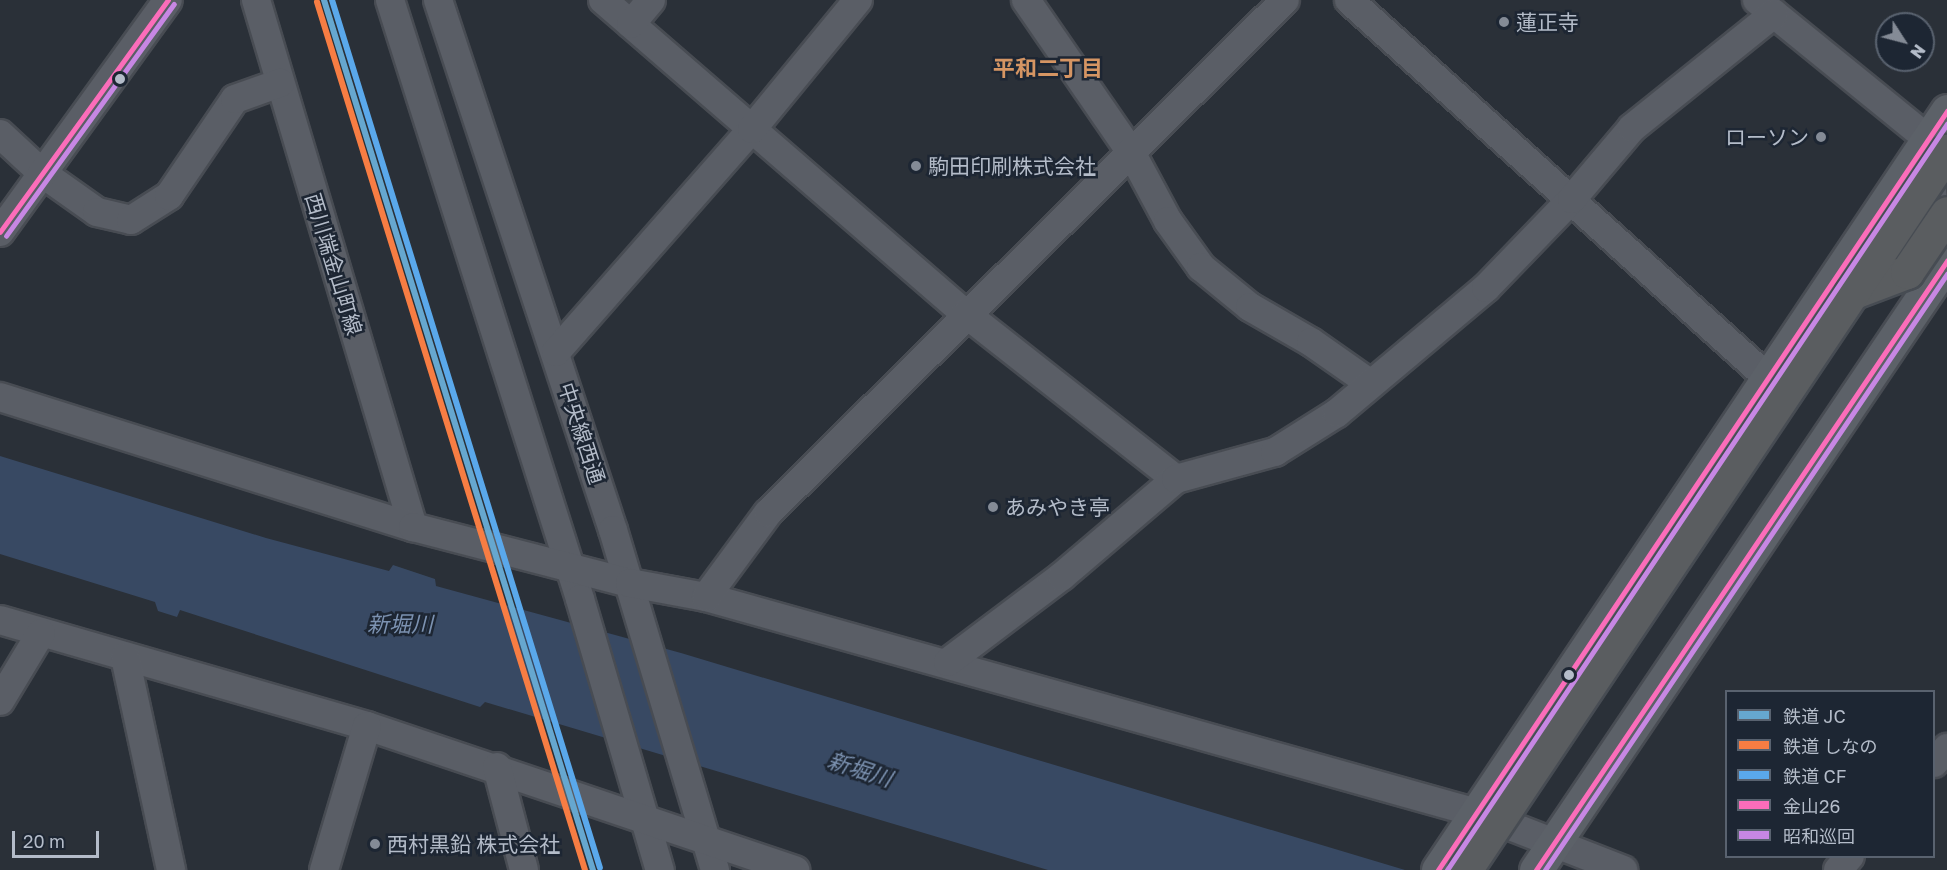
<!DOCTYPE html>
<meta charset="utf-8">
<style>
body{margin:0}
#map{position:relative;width:1947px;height:870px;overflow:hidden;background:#2a3038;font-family:"Golos Text","Noto Sans JP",sans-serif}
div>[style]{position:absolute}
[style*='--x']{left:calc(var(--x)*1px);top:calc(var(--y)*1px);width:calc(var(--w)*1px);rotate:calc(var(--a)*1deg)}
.water>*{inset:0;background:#384963}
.roads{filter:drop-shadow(2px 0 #484c53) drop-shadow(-2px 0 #484c53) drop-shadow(0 2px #484c53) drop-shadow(0 -2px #484c53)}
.minor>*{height:28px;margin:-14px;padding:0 14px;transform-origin:14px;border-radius:14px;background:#5a5e66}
.major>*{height:33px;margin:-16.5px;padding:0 16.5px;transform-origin:16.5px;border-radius:16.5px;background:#5c6168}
.bridges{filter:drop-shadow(2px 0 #474c53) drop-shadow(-2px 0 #474c53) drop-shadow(0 2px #474c53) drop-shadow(0 -2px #474c53)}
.highway-bridge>*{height:33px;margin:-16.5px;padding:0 16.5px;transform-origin:16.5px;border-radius:16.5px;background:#5a5d60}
.bus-1>*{height:4.5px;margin:-2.25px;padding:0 2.25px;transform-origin:2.25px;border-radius:2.25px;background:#fb6dba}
.bus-2>*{height:4.5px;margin:-2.25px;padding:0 2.25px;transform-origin:2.25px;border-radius:2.25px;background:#c787e3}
.rail-1>*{height:6px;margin:-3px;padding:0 3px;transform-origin:3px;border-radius:3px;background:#66a7cf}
.rail-2>*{height:6px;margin:-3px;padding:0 3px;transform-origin:3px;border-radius:3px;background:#f77d43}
.rail-3>*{height:6px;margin:-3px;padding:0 3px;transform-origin:3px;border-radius:3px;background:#5aa8eb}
.dots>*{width:16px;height:16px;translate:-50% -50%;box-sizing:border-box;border:3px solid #1d2633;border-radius:50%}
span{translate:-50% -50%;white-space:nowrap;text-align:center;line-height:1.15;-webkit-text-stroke:5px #1d2633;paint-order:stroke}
.poi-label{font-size:21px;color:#b4bcc9}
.left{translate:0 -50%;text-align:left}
.right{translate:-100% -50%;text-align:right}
.street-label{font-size:21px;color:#b4bcc9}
.neighbourhood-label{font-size:22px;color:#d59563;font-weight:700}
.water-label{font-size:22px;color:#7c92b1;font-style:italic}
.legend{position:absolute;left:1725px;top:690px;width:210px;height:168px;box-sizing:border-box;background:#1d2633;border:2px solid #59626f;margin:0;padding:8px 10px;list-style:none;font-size:18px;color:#b4bcc9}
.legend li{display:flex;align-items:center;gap:12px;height:30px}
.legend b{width:30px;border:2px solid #59626f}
.north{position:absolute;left:1875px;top:12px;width:60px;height:60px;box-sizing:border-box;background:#1d2633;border:2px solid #59626f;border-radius:50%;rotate:126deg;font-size:16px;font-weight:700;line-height:24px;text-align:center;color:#b4bcc9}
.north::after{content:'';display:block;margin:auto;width:21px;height:27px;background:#848b96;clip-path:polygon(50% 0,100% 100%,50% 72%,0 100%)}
.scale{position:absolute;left:12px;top:831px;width:87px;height:27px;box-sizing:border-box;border:3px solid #b4bcc9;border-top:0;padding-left:8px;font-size:18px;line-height:21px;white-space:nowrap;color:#b4bcc9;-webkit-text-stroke:4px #1d2633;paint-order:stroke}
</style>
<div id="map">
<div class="water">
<i style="clip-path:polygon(0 456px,266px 538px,389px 571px,393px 565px,435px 579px,436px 586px,681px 653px,1405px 870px,1048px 870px,485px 702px,480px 707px,180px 610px,177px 617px,158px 611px,155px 602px,0 554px)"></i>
</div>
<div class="roads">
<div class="minor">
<i style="--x:256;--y:0;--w:550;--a:73.41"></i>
<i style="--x:390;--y:0;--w:628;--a:72.4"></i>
<i style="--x:580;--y:599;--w:283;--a:73.6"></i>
<i style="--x:438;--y:0;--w:558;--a:71.73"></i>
<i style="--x:613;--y:530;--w:355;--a:73.3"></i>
<i style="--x:603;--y:0;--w:480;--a:40.9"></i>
<i style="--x:966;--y:314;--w:267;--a:38.2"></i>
<i style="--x:1026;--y:0;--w:185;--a:55.4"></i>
<i style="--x:1131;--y:152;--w:78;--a:61.8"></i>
<i style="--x:1168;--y:221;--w:57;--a:54.3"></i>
<i style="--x:1201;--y:267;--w:63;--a:39.2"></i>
<i style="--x:1250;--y:307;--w:70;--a:29.8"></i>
<i style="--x:1311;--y:342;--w:73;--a:35"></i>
<i style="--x:1349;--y:0;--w:564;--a:42.06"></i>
<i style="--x:1757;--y:0;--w:220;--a:39.1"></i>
<i style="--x:1928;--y:139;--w:104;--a:85.6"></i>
<i style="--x:631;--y:24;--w:31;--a:-50"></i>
<i style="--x:0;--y:134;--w:57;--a:42.9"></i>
<i style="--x:42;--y:173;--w:67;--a:35.3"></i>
<i style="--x:97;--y:212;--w:35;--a:13"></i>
<i style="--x:131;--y:220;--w:45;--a:-32.3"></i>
<i style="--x:169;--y:196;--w:117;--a:-55.8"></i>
<i style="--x:235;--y:99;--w:48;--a:-19.6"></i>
<i style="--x:0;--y:232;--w:286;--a:-54.1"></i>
<i style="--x:556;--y:352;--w:297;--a:-48.7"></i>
<i style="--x:752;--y:129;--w:167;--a:-50.6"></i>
<i style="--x:0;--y:397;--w:433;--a:17.5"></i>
<i style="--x:413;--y:527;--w:224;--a:14.5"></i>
<i style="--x:630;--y:583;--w:77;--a:10.4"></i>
<i style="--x:706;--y:597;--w:801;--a:15.65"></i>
<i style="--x:1477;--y:813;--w:157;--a:21.3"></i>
<i style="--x:706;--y:597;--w:104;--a:-53.6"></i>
<i style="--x:768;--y:513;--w:728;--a:-44.78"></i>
<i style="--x:0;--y:620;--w:382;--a:16.1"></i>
<i style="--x:367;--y:726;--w:452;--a:18.6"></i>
<i style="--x:125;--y:657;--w:218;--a:77.8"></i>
<i style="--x:948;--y:662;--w:143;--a:-37"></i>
<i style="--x:1062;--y:576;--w:150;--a:-40.4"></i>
<i style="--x:1176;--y:479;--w:103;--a:-15.3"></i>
<i style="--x:1275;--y:452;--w:73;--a:-32.2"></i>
<i style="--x:1337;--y:413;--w:194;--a:-40"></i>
<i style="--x:1486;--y:288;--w:124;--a:-46"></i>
<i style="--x:1572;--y:199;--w:93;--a:-49.8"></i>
<i style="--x:1632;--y:128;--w:182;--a:-38.8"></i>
<i style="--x:0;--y:701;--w:79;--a:-58.9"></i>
<i style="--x:1934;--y:763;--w:20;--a:-49"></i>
<i style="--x:497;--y:767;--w:106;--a:75.3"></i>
<i style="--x:324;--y:870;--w:150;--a:-73.4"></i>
<i style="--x:1838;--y:870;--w:18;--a:-49"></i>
</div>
<div class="major">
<i style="--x:1438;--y:870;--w:914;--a:-56.15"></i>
<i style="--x:1536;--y:870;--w:735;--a:-55.99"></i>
</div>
</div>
<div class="bridges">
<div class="highway-bridge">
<i style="--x:1851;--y:293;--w:60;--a:-20.6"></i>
<i style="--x:1907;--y:272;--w:71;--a:-55.9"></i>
<i style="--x:1465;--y:870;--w:866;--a:-56.16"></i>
</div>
</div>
<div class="bus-1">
<i style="--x:0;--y:232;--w:286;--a:-54.1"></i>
<i style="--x:1438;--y:870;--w:914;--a:-56.15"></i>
<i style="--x:1536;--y:870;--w:735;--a:-55.99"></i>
</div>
<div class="bus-2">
<i style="--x:6;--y:236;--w:286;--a:-54.1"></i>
<i style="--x:1447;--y:870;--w:898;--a:-56.17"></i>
<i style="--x:1545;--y:870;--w:719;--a:-56"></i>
</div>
<div class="rail-1">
<i style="--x:324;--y:0;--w:911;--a:72.82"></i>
</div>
<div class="rail-2">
<i style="--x:317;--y:2;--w:908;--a:72.84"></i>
</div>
<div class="rail-3">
<i style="--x:332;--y:0;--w:908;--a:72.84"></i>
</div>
<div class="dots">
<i style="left:1504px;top:22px;background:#848b96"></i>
<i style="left:120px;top:79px;background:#b4bcc9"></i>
<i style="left:1821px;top:137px;background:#848b96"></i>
<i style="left:916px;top:166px;background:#848b96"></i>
<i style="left:993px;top:507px;background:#848b96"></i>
<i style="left:1569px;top:675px;background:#b4bcc9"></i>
<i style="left:375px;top:844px;background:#848b96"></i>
</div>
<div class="poi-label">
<span class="left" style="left:1516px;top:22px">蓮正寺</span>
<span class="right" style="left:1809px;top:137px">ローソン</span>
<span class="left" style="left:928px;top:166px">駒田印刷株式会社</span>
<span class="left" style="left:1005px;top:507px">あみやき亭</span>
<span class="left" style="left:387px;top:844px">西村黒鉛 株式会社</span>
</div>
<div class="street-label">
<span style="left:334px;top:264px;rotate:73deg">西川端金山町線</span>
<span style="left:582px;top:433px;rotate:72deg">中央線西通</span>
</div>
<div class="neighbourhood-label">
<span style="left:1048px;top:68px">平和二丁目</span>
</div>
<div class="water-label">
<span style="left:400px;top:624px">新堀川</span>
<span style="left:860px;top:769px;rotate:18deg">新堀川</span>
</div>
<ul class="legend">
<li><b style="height:8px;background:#66a7cf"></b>鉄道 JC</li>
<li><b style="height:8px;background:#f77d43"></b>鉄道 しなの</li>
<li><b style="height:8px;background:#5aa8eb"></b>鉄道 CF</li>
<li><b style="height:8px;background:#fb6dba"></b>金山26</li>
<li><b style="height:8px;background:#c787e3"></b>昭和巡回</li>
</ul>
<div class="north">N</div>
<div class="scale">20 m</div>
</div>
